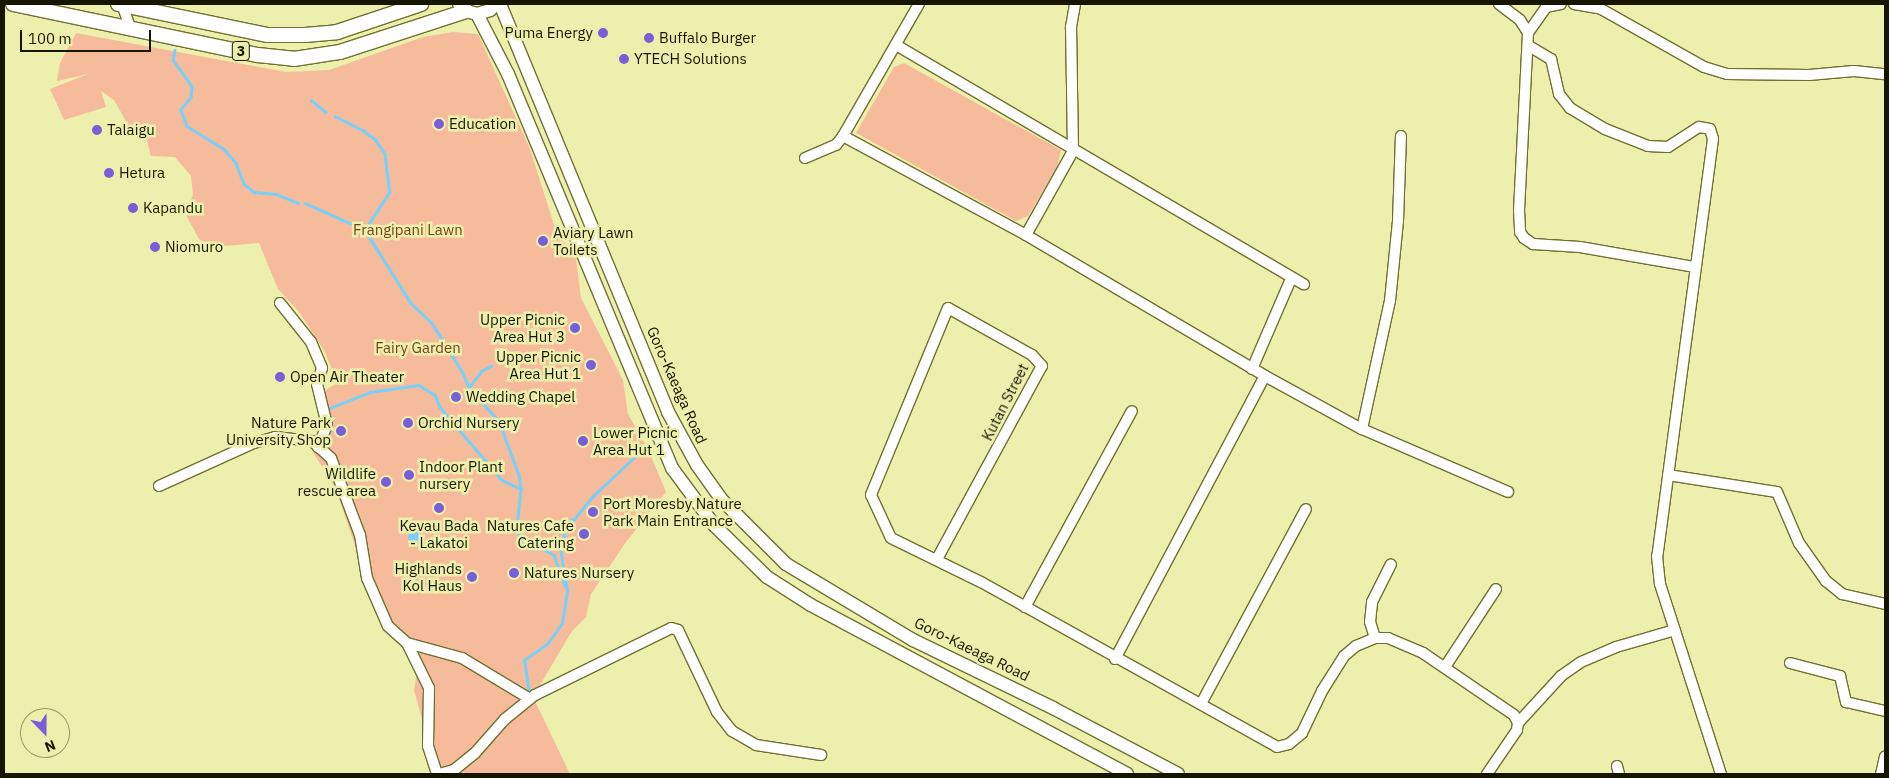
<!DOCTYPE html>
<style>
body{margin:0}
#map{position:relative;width:1889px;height:778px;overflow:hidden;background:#edf0ac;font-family:"IBM Plex Sans",sans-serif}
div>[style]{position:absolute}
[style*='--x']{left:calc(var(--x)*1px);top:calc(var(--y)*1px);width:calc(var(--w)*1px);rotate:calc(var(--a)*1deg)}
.green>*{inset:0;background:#f6bb9b}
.water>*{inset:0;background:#78d0f9}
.round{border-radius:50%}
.stream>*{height:2.5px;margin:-1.25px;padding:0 1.25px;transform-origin:1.25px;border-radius:1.25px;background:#78d0f9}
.roads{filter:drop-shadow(1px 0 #707130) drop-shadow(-1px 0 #707130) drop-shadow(0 1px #707130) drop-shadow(0 -1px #707130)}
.minor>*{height:10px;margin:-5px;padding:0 5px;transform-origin:5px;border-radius:5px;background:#fff}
.major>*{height:12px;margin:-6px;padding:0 6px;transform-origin:6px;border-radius:6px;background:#fff}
.highway>*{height:14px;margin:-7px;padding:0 7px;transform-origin:7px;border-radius:7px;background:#fff}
.dots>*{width:14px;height:14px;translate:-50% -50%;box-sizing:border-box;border:2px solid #edf0ac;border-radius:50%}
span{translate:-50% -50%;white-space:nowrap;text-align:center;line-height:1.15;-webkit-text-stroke:5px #edf0ac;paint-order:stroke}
.shield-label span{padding:1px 4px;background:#edf0ac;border:1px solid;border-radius:4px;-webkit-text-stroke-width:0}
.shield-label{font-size:14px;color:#161600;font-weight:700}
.poi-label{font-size:15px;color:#161600}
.right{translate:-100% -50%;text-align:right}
.left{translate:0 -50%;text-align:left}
.park-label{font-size:15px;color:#7b401b}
.street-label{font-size:15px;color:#161600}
.frame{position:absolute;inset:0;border:5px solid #161600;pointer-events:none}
.north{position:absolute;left:20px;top:708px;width:50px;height:50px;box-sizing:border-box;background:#edf0ac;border:1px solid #979967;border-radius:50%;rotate:158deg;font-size:14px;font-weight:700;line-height:20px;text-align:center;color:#161600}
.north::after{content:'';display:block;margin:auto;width:18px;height:22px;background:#7a5ed9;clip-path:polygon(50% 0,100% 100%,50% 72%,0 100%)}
.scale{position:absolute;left:20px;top:30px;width:131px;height:22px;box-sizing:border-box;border:2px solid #161600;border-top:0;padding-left:6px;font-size:15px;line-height:18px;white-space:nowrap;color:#161600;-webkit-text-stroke:4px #edf0ac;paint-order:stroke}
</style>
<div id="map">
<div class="green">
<i style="clip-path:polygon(453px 32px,478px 34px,530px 149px,555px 228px,576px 259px,581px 298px,623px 380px,628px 414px,648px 449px,666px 492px,626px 542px,591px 594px,586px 617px,572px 631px,533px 697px,570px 774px,437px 774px,414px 690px,421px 647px,402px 645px,384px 630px,335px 487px,314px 454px,328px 422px,319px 394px,337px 383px,325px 352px,299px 312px,278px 289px,259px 243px,212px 247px,199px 239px,186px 215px,193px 194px,191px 176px,175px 157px,151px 156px,147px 141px,132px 132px,114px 100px,101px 91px,106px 107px,64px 120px,50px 89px,88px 74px,57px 81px,60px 63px,76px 33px,286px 72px,329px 70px,423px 37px)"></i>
<i style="clip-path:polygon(904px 63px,1061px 150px,1057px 167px,1028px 216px,1016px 221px,856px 133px,894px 67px)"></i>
</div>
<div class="water">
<i class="round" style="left:408px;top:530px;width:14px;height:14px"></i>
</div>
<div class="stream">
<i style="--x:175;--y:50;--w:10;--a:101"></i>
<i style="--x:173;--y:60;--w:32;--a:54"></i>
<i style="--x:192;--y:86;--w:11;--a:95"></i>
<i style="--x:191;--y:97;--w:16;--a:128"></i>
<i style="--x:181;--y:110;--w:17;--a:69"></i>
<i style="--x:187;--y:126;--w:44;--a:31.9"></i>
<i style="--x:224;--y:149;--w:18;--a:49"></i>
<i style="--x:236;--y:163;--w:22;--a:69"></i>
<i style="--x:244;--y:184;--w:13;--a:39"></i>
<i style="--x:254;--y:192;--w:22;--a:5"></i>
<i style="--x:276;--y:194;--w:24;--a:22"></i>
<i style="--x:311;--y:100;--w:19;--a:39"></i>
<i style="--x:335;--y:116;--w:33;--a:27"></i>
<i style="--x:364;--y:131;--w:14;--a:36"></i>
<i style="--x:375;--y:139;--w:18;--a:56"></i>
<i style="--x:385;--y:154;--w:38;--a:83"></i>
<i style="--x:390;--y:192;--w:45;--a:123.3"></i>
<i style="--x:305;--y:203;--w:66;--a:24.2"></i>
<i style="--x:365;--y:230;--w:86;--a:57.8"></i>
<i style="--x:411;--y:303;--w:29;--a:44"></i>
<i style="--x:432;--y:323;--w:59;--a:58.2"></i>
<i style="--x:463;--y:373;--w:16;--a:68"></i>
<i style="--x:492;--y:366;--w:11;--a:153"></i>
<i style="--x:482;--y:371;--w:21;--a:127"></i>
<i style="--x:469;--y:388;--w:45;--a:47.7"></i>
<i style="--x:499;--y:421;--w:58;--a:69.7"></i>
<i style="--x:519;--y:475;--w:14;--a:82"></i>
<i style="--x:521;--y:489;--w:39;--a:96"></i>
<i style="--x:517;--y:528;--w:18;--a:71"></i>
<i style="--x:523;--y:545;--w:11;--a:22"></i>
<i style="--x:533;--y:549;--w:9;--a:-6"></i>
<i style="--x:542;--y:548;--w:14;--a:30"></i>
<i style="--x:554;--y:555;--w:33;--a:70"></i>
<i style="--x:330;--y:408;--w:43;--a:-21.8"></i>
<i style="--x:370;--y:392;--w:49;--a:-8.1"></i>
<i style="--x:419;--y:385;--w:19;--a:32"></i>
<i style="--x:435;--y:395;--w:13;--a:67"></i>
<i style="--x:440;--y:407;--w:96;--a:49.7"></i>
<i style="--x:502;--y:480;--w:21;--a:25"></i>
<i style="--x:565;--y:528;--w:11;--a:-52"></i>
<i style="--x:529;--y:694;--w:34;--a:-98"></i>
<i style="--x:524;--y:660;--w:28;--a:-35"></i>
<i style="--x:547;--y:644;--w:26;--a:-54"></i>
<i style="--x:562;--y:623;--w:33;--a:-81"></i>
<i style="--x:567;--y:590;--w:43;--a:-99.5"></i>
<i style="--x:560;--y:548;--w:19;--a:-74"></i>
<i style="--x:565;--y:530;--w:43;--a:-50.7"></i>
<i style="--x:592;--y:497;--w:67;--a:-43.2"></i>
</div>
<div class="roads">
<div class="minor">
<i style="--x:122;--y:4;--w:24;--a:71"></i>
<i style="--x:1499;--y:4;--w:26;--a:37"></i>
<i style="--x:1520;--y:20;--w:15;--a:58"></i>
<i style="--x:1528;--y:33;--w:177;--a:92.9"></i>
<i style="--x:1519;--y:210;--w:22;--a:87"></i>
<i style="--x:1520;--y:232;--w:7;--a:56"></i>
<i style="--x:1524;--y:238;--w:11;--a:34"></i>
<i style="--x:1533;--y:244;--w:47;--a:3.7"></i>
<i style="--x:1580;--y:247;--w:117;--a:9.9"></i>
<i style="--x:1574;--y:4;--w:27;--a:10"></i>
<i style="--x:1601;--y:9;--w:118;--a:29.4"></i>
<i style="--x:1704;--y:67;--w:24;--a:17"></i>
<i style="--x:1727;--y:74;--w:82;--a:0.7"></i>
<i style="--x:1809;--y:75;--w:45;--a:-5.1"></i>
<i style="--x:1854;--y:71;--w:31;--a:6"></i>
<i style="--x:1528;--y:33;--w:32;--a:-55"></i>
<i style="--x:1546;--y:7;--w:15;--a:-11"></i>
<i style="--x:896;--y:45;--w:473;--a:30.4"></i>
<i style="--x:1529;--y:46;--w:26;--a:31"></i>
<i style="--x:1551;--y:59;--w:36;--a:77"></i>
<i style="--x:1559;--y:94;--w:18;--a:52"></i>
<i style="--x:1570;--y:108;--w:41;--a:31"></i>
<i style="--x:1605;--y:129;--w:46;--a:21.6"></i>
<i style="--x:1648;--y:146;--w:20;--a:3"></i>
<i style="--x:1668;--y:147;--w:37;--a:-33"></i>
<i style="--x:1699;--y:127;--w:11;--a:10"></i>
<i style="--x:1710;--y:129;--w:10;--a:73"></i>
<i style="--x:1713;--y:139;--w:421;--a:97.6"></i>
<i style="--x:1657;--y:556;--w:28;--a:84"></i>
<i style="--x:1660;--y:584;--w:200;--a:72.2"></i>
<i style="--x:843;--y:136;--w:208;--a:28.4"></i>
<i style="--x:1026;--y:235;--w:277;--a:30.5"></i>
<i style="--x:1265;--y:376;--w:111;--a:28.7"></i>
<i style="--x:1362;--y:429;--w:159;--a:23.3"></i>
<i style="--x:805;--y:158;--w:34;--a:-23"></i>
<i style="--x:836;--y:145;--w:11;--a:-52"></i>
<i style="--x:843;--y:136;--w:152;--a:-60.1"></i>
<i style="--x:1026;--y:235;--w:96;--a:-60.8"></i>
<i style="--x:1073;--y:151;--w:124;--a:-90.9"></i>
<i style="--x:1071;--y:27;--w:23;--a:-80"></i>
<i style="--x:280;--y:303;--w:50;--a:51.5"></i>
<i style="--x:311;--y:342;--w:28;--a:67"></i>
<i style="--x:322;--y:368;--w:17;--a:107"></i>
<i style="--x:317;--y:384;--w:42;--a:76.3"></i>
<i style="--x:327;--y:425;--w:24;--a:112"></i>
<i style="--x:1252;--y:369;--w:98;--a:-66.6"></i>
<i style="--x:1362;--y:429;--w:131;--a:-77.7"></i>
<i style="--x:1390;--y:301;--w:80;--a:-84.3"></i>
<i style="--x:1398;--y:221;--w:85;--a:-88"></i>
<i style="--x:1668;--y:475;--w:110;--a:8.9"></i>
<i style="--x:1777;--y:492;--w:56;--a:66.7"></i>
<i style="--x:1799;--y:543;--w:47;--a:54.6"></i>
<i style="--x:1826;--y:581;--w:21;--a:39"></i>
<i style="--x:1842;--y:594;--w:44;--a:13.1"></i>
<i style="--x:159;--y:486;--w:104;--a:-24.4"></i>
<i style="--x:254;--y:443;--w:22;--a:-16"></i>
<i style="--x:275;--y:437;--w:37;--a:6"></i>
<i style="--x:312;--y:441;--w:25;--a:42"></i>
<i style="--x:331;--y:458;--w:82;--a:69.4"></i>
<i style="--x:360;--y:535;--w:44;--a:80.8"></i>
<i style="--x:367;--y:578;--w:52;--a:66.4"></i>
<i style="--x:388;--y:626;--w:25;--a:42"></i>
<i style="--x:407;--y:643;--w:57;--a:15.3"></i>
<i style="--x:462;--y:658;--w:79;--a:31.1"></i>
<i style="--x:937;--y:559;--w:220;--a:-61.5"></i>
<i style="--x:1042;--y:366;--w:15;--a:-132"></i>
<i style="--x:1032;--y:355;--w:96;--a:-150.8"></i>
<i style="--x:948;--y:308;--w:202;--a:112.4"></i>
<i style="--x:871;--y:495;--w:47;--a:65.1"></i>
<i style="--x:891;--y:538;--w:100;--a:26.1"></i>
<i style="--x:981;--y:582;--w:339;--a:29.1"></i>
<i style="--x:1277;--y:747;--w:12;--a:-14"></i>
<i style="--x:1289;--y:744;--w:17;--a:-40"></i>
<i style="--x:1302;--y:733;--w:47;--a:-64.5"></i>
<i style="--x:1322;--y:691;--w:41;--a:-57.8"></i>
<i style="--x:1344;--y:656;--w:16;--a:-40"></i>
<i style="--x:1356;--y:646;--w:21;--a:-23"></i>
<i style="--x:1375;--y:638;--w:13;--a:0"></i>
<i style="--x:1388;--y:638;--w:38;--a:23"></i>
<i style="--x:1423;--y:653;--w:110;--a:34.3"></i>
<i style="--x:1514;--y:715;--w:9;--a:63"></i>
<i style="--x:1025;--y:607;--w:223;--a:-61.4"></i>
<i style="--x:1375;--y:638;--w:17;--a:-107"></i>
<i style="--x:1370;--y:622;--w:20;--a:-84"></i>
<i style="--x:1372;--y:602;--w:42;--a:-63.4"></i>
<i style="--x:407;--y:643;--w:50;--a:63.9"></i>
<i style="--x:429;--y:688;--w:58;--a:91"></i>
<i style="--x:428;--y:746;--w:29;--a:72"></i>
<i style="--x:1115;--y:659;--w:320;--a:-62.1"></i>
<i style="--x:1790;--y:663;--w:52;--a:14.6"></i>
<i style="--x:1840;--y:676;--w:27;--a:77"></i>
<i style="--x:1846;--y:702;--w:40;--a:13"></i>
<i style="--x:1445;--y:667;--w:93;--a:-56.8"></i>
<i style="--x:1202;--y:702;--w:219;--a:-61.7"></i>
<i style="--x:1617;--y:766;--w:8;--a:76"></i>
<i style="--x:439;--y:774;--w:16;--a:-15"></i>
<i style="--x:454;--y:770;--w:27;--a:-39"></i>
<i style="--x:475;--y:753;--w:45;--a:-48.6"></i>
<i style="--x:505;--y:719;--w:38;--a:-39"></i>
<i style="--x:535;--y:695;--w:152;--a:-26.2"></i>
<i style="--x:671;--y:628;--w:7;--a:16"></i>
<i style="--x:678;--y:630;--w:91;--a:64.6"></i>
<i style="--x:717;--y:712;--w:24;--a:52"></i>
<i style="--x:732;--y:731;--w:28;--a:30"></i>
<i style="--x:756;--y:745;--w:66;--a:8.7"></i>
<i style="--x:1487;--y:774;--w:53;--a:-55.7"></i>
<i style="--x:1517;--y:730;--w:7;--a:-82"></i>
<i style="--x:1518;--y:723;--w:64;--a:-47.5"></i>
<i style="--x:1561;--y:676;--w:24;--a:-35"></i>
<i style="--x:1581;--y:662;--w:38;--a:-23"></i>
<i style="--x:1616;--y:647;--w:61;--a:-16.1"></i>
<i style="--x:1881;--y:774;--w:18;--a:-77"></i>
</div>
<div class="major">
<i style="--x:459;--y:4;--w:10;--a:45"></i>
<i style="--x:466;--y:11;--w:11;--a:15"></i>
<i style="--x:477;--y:14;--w:14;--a:-17"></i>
<i style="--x:490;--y:10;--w:8;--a:-45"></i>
<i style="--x:500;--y:4;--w:441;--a:67.6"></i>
<i style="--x:668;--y:412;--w:60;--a:61.3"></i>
<i style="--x:697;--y:465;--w:43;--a:54.5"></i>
<i style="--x:722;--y:500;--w:91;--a:45"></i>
<i style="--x:786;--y:564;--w:148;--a:30.9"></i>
<i style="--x:913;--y:640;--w:156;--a:25.9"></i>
<i style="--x:1053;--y:708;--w:141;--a:27.8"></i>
<i style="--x:477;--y:14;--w:68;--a:62.7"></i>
<i style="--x:508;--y:74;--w:427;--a:67.4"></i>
<i style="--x:672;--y:468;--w:71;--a:53.6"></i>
<i style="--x:714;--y:525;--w:74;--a:44.5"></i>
<i style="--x:767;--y:577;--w:52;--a:32.5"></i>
<i style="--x:811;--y:605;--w:358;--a:28.1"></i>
</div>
<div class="highway">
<i style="--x:13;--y:4;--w:250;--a:11.8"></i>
<i style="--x:258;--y:55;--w:36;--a:6"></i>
<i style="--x:294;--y:59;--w:47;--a:-8.7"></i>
<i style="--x:340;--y:52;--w:133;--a:-18"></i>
<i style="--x:118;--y:4;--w:153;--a:11.7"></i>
<i style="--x:268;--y:35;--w:37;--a:0"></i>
<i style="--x:305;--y:35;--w:32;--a:-5"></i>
<i style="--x:337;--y:32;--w:89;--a:-18.4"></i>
</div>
</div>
<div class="dots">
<i style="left:603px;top:33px;background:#7a5ed9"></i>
<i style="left:649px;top:38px;background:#7a5ed9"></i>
<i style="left:624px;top:59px;background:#7a5ed9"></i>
<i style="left:439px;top:124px;background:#7a5ed9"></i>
<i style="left:97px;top:130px;background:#7a5ed9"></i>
<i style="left:109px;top:173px;background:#7a5ed9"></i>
<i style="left:133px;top:208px;background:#7a5ed9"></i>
<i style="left:543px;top:241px;background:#7a5ed9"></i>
<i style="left:155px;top:247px;background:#7a5ed9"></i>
<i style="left:575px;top:328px;background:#7a5ed9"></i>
<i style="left:591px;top:365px;background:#7a5ed9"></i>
<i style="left:280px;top:377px;background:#7a5ed9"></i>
<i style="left:456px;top:397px;background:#7a5ed9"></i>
<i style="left:408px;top:423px;background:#7a5ed9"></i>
<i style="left:341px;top:431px;background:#7a5ed9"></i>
<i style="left:583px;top:441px;background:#7a5ed9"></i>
<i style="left:409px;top:475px;background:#7a5ed9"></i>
<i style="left:386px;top:482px;background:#7a5ed9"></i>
<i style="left:439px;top:508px;background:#7a5ed9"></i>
<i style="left:593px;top:512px;background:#7a5ed9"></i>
<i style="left:584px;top:534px;background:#7a5ed9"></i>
<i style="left:514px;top:573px;background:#7a5ed9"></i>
<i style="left:472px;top:577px;background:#7a5ed9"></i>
</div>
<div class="shield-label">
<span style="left:241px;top:51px">3</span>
</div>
<div class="poi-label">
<span class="right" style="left:593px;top:33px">Puma Energy</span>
<span class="left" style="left:659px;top:38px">Buffalo Burger</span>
<span class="left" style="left:634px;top:59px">YTECH Solutions</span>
<span class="left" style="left:449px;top:124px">Education</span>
<span class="left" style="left:107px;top:130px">Talaigu</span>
<span class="left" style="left:119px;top:173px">Hetura</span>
<span class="left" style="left:143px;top:208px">Kapandu</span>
<span class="left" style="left:553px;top:241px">Aviary Lawn<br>Toilets</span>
<span class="left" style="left:165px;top:247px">Niomuro</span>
<span class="right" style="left:565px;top:328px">Upper Picnic<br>Area Hut 3</span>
<span class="right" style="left:581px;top:365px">Upper Picnic<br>Area Hut 1</span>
<span class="left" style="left:290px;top:377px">Open Air Theater</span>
<span class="left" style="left:466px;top:397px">Wedding Chapel</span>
<span class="right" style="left:331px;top:431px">Nature Park<br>University Shop</span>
<span class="left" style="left:418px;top:423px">Orchid Nursery</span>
<span class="left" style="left:593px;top:441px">Lower Picnic<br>Area Hut 1</span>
<span class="left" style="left:419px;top:475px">Indoor Plant<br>nursery</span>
<span class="right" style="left:376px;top:482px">Wildlife<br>rescue area</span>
<span class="left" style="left:603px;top:512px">Port Moresby Nature<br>Park Main Entrance</span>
<span style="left:439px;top:534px">Kevau Bada<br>- Lakatoi</span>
<span class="right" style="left:574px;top:534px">Natures Cafe<br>Catering</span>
<span class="right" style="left:462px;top:577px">Highlands<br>Kol Haus</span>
<span class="left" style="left:524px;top:573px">Natures Nursery</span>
</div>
<div class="park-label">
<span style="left:408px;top:230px">Frangipani Lawn</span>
<span style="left:418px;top:348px">Fairy Garden</span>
</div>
<div class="street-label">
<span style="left:677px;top:385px;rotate:66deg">Goro-Kaeaga Road</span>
<span style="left:1005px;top:402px;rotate:-63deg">Kutan Street</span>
<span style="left:972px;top:649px;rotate:26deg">Goro-Kaeaga Road</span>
</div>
<div class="frame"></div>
<div class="north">N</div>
<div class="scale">100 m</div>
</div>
